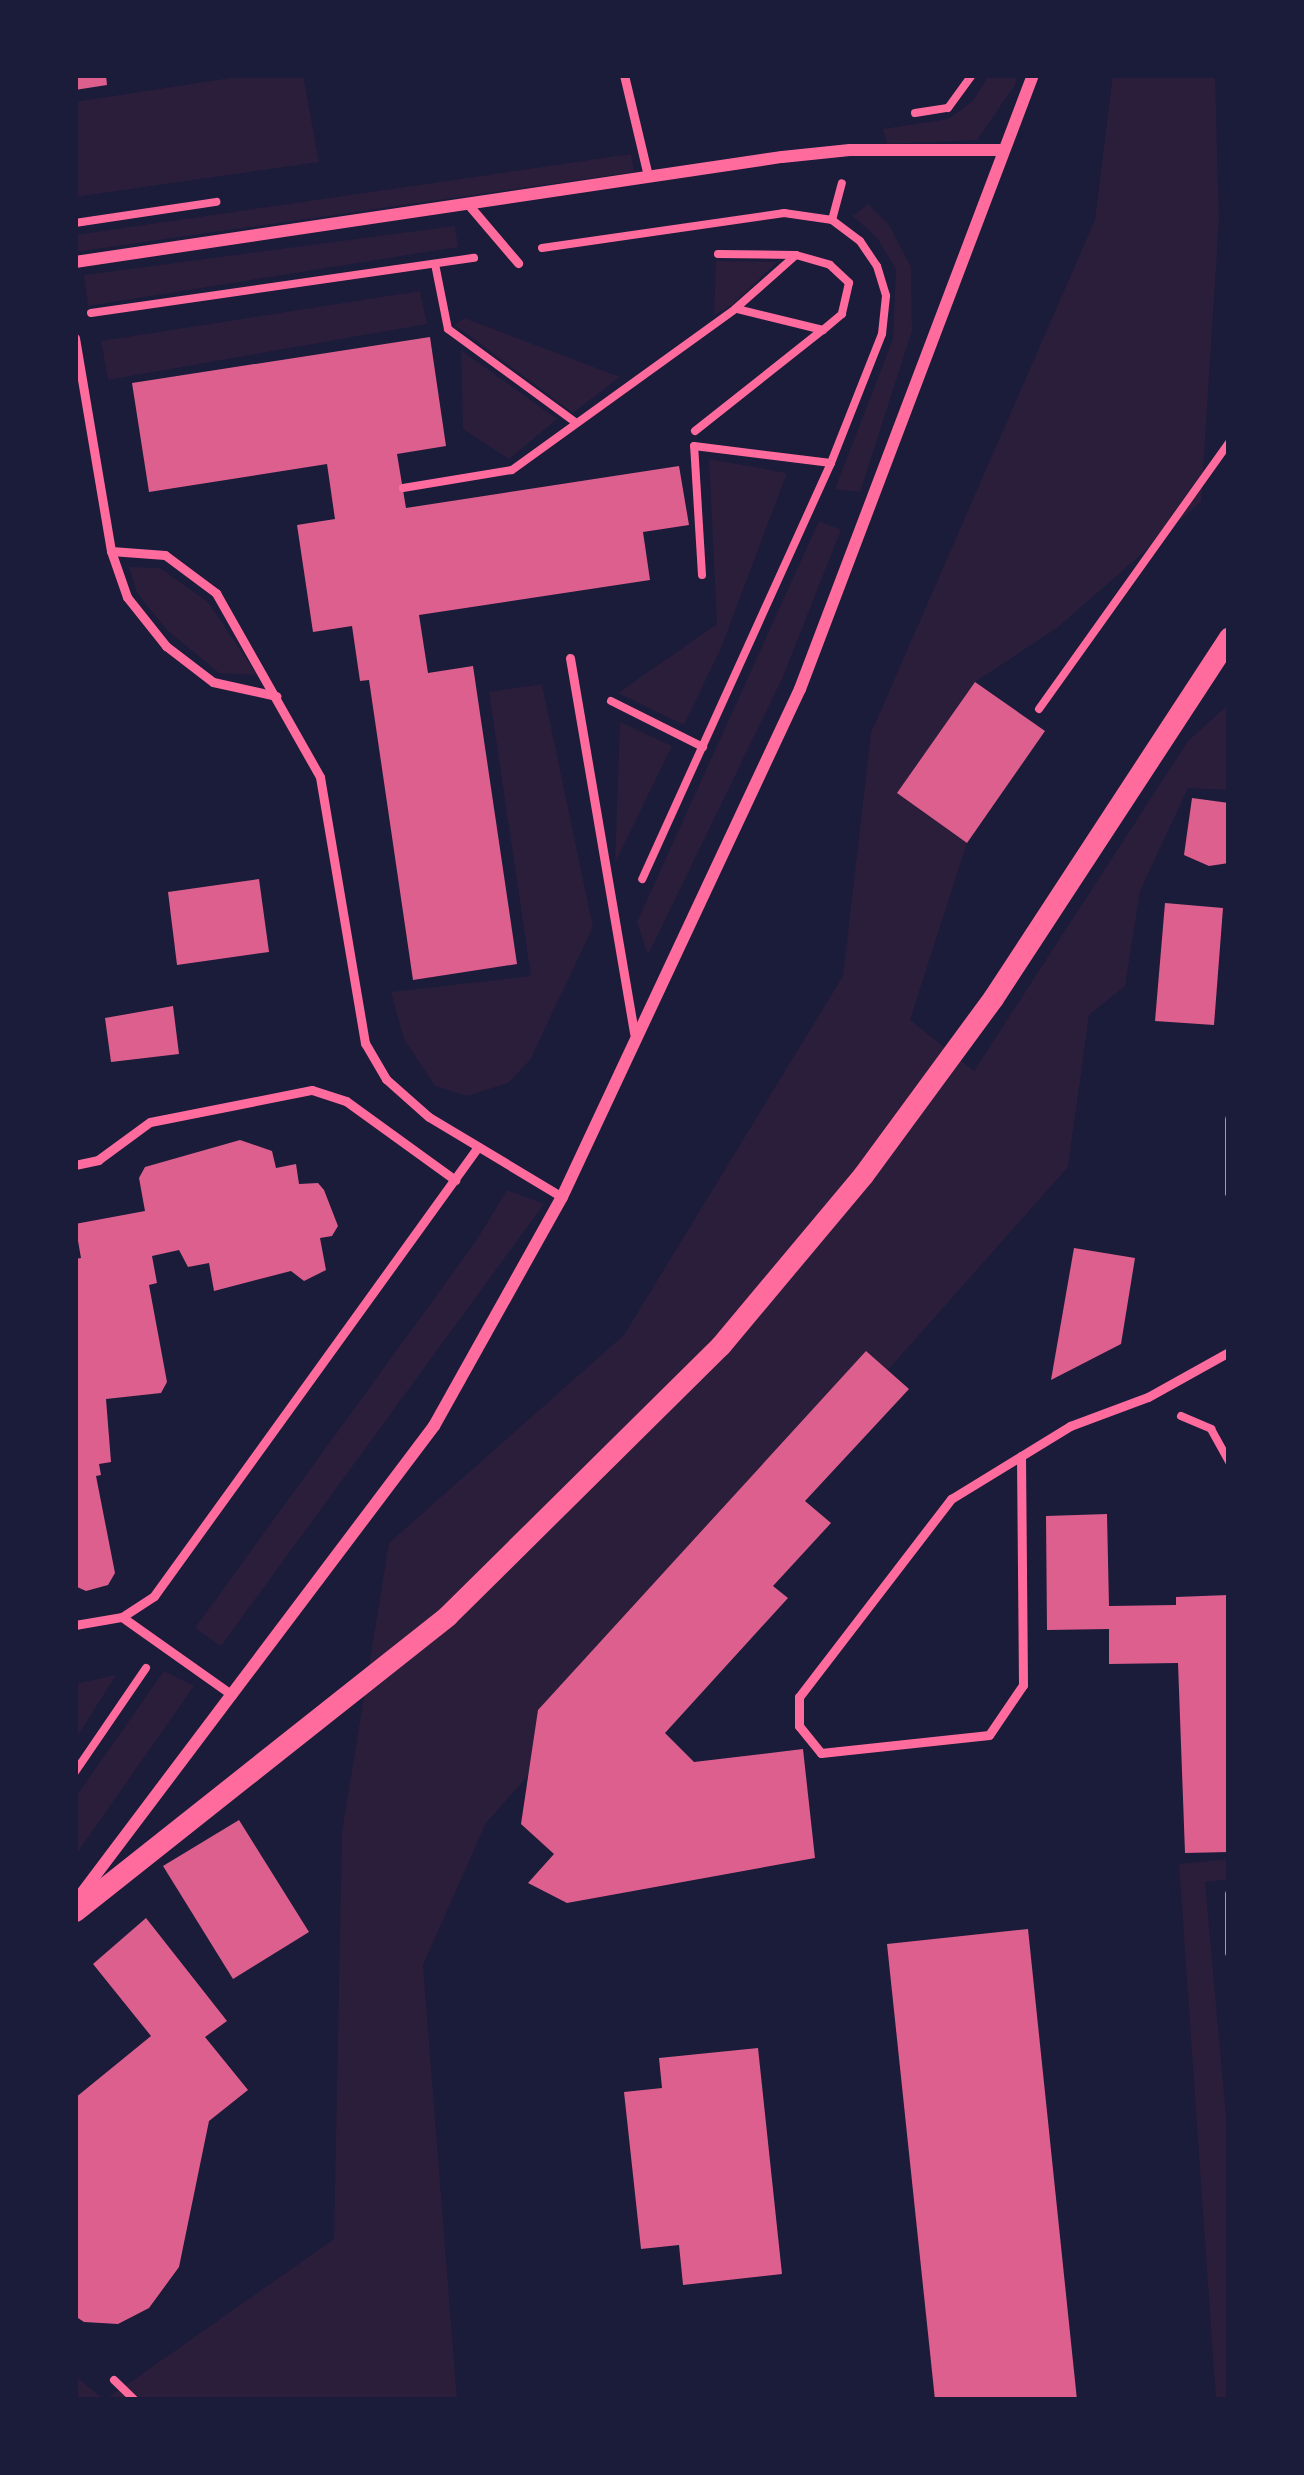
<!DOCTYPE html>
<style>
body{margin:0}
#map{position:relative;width:1304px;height:2475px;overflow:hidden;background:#1b1b3a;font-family:"Roboto Condensed",sans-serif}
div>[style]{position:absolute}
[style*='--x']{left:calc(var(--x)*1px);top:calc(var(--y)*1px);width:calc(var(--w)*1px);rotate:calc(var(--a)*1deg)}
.green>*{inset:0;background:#2a1e3b}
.building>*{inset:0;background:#dd5f8e}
.path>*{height:8px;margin:-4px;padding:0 4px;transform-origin:4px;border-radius:4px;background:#ff6b9d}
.service>*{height:9px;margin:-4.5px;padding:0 4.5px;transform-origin:4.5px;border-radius:4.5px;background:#ff6b9d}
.minor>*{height:12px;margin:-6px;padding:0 6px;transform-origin:6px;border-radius:6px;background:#ff6b9d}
.tertiary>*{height:21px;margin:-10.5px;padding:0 10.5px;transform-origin:10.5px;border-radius:10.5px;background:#ff6b9d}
span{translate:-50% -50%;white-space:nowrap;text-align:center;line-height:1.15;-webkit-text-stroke:10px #1b1b3a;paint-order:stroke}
.frame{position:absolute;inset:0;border:78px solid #1b1b3a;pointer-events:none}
</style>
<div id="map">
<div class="green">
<i style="clip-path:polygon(249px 75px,303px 75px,319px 162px,75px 197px,75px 102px)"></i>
<i style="clip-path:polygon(989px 75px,1017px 75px,1015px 85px,977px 140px,887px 144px,883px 129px,948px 119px,973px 101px)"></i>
<i style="clip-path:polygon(1113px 75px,1215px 75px,1219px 220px,1201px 502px,1057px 628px,975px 682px,897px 793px,967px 843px,910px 1020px,974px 1071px,1188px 741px,1229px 704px,1229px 790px,1188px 788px,1140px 891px,1125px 986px,1089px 1015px,1068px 1167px,486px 1823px,423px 1965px,457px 2400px,75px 2400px,75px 2376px,105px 2400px,334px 2239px,342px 1832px,389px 1543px,624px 1335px,843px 976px,871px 733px,1095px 220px)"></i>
<i style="clip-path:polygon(631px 154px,634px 172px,75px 252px,75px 235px)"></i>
<i style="clip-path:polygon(868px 204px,889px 225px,911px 267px,912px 331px,860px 492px,835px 489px,893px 339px,896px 269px,877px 238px,853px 216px)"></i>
<i style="clip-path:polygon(455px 226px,458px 247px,88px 306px,84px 275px)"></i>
<i style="clip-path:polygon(716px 261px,777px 262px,732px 305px,714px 315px)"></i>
<i style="clip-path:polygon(420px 291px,427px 324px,108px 380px,101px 341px)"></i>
<i style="clip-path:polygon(464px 318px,620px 377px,573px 413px,455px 325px)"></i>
<i style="clip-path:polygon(461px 350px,557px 419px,509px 459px,463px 429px)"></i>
<i style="clip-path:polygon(709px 459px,787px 473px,721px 648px,684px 725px,618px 693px,717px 624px)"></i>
<i style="clip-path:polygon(819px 521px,841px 530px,782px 679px,648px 955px,637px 922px)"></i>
<i style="clip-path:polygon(129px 567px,160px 568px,208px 602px,257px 675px,219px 673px,167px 630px,137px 593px)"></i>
<i style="clip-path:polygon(542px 684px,593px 927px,530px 1060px,508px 1083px,467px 1096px,435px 1086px,404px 1039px,391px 992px,531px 976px,489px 692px)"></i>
<i style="clip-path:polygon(620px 722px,672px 746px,615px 863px)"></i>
<i style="clip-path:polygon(507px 1190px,544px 1204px,221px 1646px,195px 1628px,476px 1241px)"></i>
<i style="clip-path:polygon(164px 1671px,194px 1686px,75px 1856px,75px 1798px)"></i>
<i style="clip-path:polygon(116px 1675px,75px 1740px,75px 1684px)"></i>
<i style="clip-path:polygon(1229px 1859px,1229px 1879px,1205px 1882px,1229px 2150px,1229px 2400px,1216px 2400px,1179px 1864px)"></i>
</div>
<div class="building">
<i style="clip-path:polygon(75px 75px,106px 75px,107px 85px,75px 90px)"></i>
<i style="clip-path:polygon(430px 337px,446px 446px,397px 454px,406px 508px,679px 466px,689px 525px,643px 532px,650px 580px,419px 615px,428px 673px,473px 666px,517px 964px,413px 980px,369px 680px,360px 681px,352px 626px,313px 632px,297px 525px,335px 519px,327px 464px,149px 492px,132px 383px)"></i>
<i style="clip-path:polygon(975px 682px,1045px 731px,967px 843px,897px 793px)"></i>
<i style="clip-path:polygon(1192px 798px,1229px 803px,1229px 863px,1209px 866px,1184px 855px)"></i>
<i style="clip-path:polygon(259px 879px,269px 952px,177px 965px,168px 892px)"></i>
<i style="clip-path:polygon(1165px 903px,1223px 908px,1214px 1025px,1155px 1021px)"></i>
<i style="clip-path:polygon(173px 1006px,179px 1054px,111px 1062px,105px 1018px)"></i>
<i style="clip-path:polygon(240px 1140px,272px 1151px,276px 1168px,296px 1164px,299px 1184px,318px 1183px,324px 1190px,338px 1226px,332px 1236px,320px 1238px,326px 1270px,304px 1281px,291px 1271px,214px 1291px,209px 1263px,188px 1267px,179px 1250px,152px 1256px,157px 1283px,149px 1285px,167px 1382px,161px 1393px,106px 1399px,111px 1462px,99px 1464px,101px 1475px,96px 1476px,115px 1573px,108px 1585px,86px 1591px,75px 1586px,75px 1259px,81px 1258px,75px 1224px,145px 1211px,139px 1178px,145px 1167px)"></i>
<i style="clip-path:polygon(1074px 1248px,1135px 1258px,1121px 1344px,1051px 1380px)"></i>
<i style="clip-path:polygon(866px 1351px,909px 1389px,805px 1501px,831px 1523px,773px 1586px,788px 1598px,665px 1733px,694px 1762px,803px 1749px,815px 1858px,567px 1903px,528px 1883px,554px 1854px,521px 1824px,538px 1710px)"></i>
<i style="clip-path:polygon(1107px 1514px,1109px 1606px,1176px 1605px,1176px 1597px,1228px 1595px,1229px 1852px,1185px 1853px,1178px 1663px,1109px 1664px,1109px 1629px,1047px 1630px,1046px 1516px)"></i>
<i style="clip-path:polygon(239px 1820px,309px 1932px,233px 1979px,163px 1866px)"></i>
<i style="clip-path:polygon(146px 1918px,227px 2021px,205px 2037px,248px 2090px,209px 2121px,179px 2267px,149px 2308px,118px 2324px,84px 2322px,75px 2316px,75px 2098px,151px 2036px,93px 1964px)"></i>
<i style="clip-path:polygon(1028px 1929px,1077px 2400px,935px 2400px,887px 1944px)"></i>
<i style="clip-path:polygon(758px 2048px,782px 2274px,683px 2285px,679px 2245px,641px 2249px,624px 2092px,662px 2088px,659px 2058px)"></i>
</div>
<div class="path">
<i style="--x:915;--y:113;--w:33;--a:-9"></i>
<i style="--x:948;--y:108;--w:41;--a:-54"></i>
<i style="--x:832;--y:220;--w:38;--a:-75"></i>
<i style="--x:75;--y:223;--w:143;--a:-8.5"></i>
<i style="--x:542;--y:248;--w:245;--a:-8.2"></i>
<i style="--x:784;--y:213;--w:49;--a:8.3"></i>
<i style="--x:832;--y:220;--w:35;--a:37"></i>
<i style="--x:860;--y:241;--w:30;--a:56"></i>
<i style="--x:877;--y:266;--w:31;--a:73"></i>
<i style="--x:886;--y:296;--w:38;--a:96"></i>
<i style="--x:882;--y:334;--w:139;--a:111.6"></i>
<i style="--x:831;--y:463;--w:457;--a:114.4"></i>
<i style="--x:718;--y:254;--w:78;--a:0.7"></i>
<i style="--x:796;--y:255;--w:35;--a:16"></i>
<i style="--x:830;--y:265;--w:26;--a:43"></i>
<i style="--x:849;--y:283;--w:32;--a:103"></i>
<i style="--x:842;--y:314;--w:25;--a:140"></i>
<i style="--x:823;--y:330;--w:89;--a:-166.3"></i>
<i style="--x:435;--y:264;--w:66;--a:78.7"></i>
<i style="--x:448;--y:329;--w:157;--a:36.2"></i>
<i style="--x:91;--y:313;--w:387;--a:-8.2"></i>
<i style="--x:695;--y:431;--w:161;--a:-38.4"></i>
<i style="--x:403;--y:488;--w:110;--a:-9.4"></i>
<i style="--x:512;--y:470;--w:275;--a:-35.8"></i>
<i style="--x:735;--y:309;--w:81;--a:-41.5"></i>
<i style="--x:702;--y:575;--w:129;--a:-93.5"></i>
<i style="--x:694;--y:446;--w:138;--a:7.1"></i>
<i style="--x:611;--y:701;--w:103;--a:26.6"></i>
<i style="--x:1039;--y:709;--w:327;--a:-54.5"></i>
<i style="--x:1181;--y:1416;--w:33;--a:23"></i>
<i style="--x:1211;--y:1429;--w:38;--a:61"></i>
<i style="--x:75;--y:1772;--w:126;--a:-55.7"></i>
<i style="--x:1229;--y:1894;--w:59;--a:90"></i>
<i style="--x:114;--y:2380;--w:29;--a:44"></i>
</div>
<div class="service">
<i style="--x:624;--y:75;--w:104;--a:76.6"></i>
<i style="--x:467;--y:203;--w:79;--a:49.6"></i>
<i style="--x:75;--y:338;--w:216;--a:80.4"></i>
<i style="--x:111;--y:551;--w:54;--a:4.2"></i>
<i style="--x:165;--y:555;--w:64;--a:36.7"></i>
<i style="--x:216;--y:593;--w:211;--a:60.5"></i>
<i style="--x:320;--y:777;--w:270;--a:80.4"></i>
<i style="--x:365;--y:1043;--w:42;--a:59.7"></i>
<i style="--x:386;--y:1079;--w:57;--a:41.5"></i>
<i style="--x:429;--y:1117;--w:155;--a:31"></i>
<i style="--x:111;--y:551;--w:49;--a:70.8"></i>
<i style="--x:127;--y:597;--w:63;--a:51.5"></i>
<i style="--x:166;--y:646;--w:59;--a:37.5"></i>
<i style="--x:213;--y:682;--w:65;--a:12.5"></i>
<i style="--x:570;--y:658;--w:381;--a:80.3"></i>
<i style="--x:1229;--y:1119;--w:74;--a:90"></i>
<i style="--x:75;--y:1165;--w:24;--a:-12"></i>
<i style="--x:98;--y:1160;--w:64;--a:-36.2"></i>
<i style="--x:150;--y:1122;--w:165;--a:-11.2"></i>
<i style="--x:312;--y:1090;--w:36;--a:18"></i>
<i style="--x:346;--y:1101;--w:135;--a:35.9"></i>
<i style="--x:1021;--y:1456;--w:229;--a:89.5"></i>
<i style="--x:1023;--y:1685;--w:60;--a:124.2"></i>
<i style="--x:989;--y:1735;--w:169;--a:173.9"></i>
<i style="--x:821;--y:1753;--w:35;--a:-129"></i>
<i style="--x:799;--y:1726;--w:29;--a:-90"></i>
<i style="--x:799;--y:1697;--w:250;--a:-52.5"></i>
<i style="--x:951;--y:1499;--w:140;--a:-31.5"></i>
<i style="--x:1070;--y:1426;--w:83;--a:-20.4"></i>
<i style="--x:1148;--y:1397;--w:93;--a:-29.1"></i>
<i style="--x:122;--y:1617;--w:135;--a:35.3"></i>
<i style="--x:75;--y:1625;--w:48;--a:-9.7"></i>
<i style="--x:122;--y:1617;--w:38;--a:-33"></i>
<i style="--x:154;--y:1596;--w:554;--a:-54.19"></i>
</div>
<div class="minor">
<i style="--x:75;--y:262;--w:715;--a:-8.45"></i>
<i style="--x:782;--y:157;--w:68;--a:-5.9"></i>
<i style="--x:850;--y:150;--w:153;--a:0"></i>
<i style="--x:76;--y:1901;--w:595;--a:-53"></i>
<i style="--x:434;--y:1426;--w:262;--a:-60.8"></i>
<i style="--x:562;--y:1197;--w:561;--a:-64.9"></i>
<i style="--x:800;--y:689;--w:657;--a:-69.22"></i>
</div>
<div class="tertiary">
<i style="--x:75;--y:1911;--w:475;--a:-38.4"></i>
<i style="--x:447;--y:1616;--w:384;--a:-44.7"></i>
<i style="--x:720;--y:1346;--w:223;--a:-50.1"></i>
<i style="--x:863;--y:1175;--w:220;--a:-53.7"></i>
<i style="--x:993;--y:998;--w:431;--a:-56.8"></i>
</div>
<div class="frame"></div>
</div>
